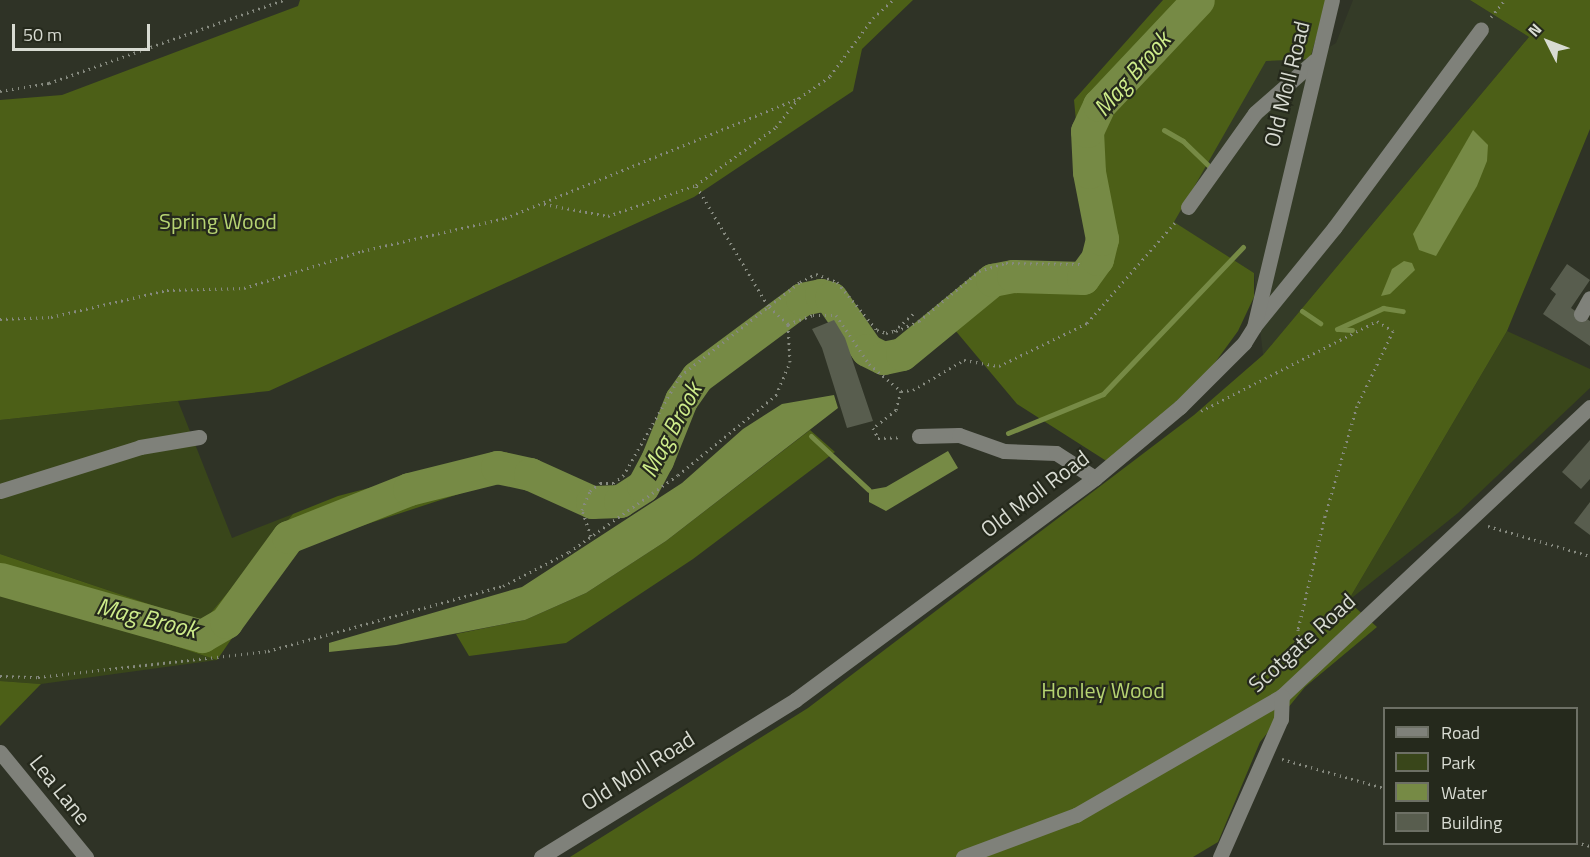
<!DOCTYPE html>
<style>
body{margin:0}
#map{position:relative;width:1590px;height:857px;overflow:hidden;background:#2f3326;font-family:"Titillium Web",sans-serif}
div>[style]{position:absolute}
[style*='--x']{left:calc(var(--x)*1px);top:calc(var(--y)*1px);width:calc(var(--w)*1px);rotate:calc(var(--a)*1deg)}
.built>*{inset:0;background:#343b27}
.green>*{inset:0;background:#39461a}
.forest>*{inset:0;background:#4c5f17}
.water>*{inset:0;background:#768a45}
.stream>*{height:5px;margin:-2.5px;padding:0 2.5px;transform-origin:2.5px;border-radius:2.5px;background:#768a45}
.river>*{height:33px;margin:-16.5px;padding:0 16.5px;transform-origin:16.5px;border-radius:16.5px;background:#768a45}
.building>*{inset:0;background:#585d4e}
.path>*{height:3px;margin-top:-1.5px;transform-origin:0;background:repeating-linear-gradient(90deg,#868a7f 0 1.5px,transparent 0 6px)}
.minor>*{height:15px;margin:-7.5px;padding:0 7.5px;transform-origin:7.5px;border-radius:7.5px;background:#7f817a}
span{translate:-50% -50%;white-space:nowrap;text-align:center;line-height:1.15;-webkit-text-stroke:4.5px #25291c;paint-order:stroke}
.street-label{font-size:22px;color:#d8dbd2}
.park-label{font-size:22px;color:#b6d372}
.water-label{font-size:24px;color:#ceec8a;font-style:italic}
.legend{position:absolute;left:1383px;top:707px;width:195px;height:138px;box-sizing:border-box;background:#25291c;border:2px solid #6d7065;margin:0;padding:8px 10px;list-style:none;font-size:18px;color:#d8dbd2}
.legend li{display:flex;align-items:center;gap:12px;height:30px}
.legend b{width:30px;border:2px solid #6d7065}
.north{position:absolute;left:1518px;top:12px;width:60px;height:60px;-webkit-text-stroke:4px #25291c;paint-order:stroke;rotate:312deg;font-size:16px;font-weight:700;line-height:24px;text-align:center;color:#d8dbd2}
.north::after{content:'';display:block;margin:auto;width:21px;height:27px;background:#d8dbd2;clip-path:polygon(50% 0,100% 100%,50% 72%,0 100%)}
.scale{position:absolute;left:12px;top:24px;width:138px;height:27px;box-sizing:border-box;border:3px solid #d8dbd2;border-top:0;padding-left:8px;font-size:18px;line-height:21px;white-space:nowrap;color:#d8dbd2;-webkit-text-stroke:4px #25291c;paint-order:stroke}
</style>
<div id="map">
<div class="built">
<i style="clip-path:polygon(1353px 0,1470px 0,1529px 37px,1263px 355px,1254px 273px,1173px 222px,1266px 60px,1310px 59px,1336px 43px)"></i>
</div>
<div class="green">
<i style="clip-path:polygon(1507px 331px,1590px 369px,1590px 388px,1458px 513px,1348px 601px)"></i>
<i style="clip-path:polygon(178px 401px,232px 538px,293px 514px,203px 622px,0 554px,0 420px)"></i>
<i style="clip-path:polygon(0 589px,217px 660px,41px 684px,0 681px)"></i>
</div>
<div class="forest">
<i style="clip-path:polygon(300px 0,913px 0,862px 49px,853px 91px,694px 197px,269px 391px,0 420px,0 100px,62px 95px,298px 6px)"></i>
<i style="clip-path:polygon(1163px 0,1327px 0,1310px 59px,1266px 61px,1174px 222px,1254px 273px,1254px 297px,1238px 331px,1206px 375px,1108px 462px,1017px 404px,939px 311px,986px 275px,1010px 269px,1081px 269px,1089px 259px,1074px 100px)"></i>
<i style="clip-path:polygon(1470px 0,1590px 0,1590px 129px,1507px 331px,1348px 601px,1377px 627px,1305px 687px,1260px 742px,1218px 842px,1193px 857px,570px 857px,808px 708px,1194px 415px,1263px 355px,1529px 37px)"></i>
<i style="clip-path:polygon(810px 430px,835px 452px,693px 559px,566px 643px,469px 656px,456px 634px,525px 620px,586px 593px,666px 541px)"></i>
<i style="clip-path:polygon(507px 452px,517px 475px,294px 548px,217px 660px,0 589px,0 554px,203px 622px,293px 514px,338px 496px)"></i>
<i style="clip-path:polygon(0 681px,41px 684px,0 726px)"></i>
</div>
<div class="water">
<i style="clip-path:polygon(1473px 130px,1488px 145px,1487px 161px,1477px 186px,1436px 256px,1419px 250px,1413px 234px)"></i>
<i style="clip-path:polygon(1404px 261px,1412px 263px,1415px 270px,1390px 294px,1381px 296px,1392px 269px)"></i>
<i style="clip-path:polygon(834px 395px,838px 408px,666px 541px,586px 593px,525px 620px,396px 645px,329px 652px,329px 643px,522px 587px,682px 483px,743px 429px,782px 404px)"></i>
<i style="clip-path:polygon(948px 451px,958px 468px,886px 511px,869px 502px,869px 490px,886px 487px)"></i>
</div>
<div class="stream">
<i style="--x:1164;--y:130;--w:22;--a:30"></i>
<i style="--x:1183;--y:141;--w:36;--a:44"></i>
<i style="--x:1302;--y:311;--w:22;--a:34"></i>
<i style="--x:1337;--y:329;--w:51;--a:-24.5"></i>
<i style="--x:1383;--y:308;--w:20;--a:9"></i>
<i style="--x:1339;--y:329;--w:13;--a:4"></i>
<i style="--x:1008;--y:433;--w:103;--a:-22.3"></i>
<i style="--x:1103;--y:394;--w:203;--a:-46.4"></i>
<i style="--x:811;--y:436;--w:79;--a:43"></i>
</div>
<div class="river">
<i style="--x:0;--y:579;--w:210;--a:15.8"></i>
<i style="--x:202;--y:636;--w:28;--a:-30"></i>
<i style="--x:226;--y:622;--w:105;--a:-53.9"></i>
<i style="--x:288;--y:537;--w:130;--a:-21.6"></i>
<i style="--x:409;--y:489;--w:91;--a:-14"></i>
<i style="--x:497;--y:467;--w:34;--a:12"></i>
<i style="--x:530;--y:474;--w:68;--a:24.3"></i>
<i style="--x:592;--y:502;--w:28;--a:-2"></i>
<i style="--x:620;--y:501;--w:27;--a:-33"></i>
<i style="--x:643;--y:486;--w:30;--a:-62"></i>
<i style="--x:657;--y:460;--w:65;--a:-68.2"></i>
<i style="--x:681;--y:400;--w:28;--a:-55"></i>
<i style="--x:697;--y:377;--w:131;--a:-36.6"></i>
<i style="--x:802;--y:299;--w:19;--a:-12"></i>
<i style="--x:821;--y:295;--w:10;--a:17"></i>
<i style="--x:831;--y:298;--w:63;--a:55.3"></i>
<i style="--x:867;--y:350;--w:18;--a:27"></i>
<i style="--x:883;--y:358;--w:19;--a:-12"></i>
<i style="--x:902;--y:354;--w:117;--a:-39.4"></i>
<i style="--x:992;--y:280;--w:21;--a:-11"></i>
<i style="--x:1013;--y:276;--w:70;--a:1.6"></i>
<i style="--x:1083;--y:278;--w:24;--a:-54"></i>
<i style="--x:1097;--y:259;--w:21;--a:-76"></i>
<i style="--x:1102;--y:239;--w:68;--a:-101"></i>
<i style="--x:1089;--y:172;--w:41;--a:-92.8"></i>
<i style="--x:1087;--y:131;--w:29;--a:-65"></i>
<i style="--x:1099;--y:105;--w:144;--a:-46.7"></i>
</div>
<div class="building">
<i style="clip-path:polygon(1567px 264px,1590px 280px,1571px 308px,1590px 321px,1590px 346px,1543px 314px,1556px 294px,1550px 289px)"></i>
<i style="clip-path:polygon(834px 320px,845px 338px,873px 421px,847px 428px,822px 348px,812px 329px)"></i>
<i style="clip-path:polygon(1590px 440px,1590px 479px,1581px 489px,1562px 472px)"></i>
<i style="clip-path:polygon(1590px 502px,1590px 535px,1574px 523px)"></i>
</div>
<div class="path">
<i style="--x:1491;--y:17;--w:22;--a:-51"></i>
<i style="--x:0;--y:91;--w:50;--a:-9.3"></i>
<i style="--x:49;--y:83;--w:248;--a:-19.5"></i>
<i style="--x:544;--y:204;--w:65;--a:10.6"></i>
<i style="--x:608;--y:216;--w:93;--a:-19.4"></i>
<i style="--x:696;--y:185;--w:99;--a:-35.9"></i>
<i style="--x:776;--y:127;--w:37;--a:-52"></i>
<i style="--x:0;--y:319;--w:51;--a:-2.2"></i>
<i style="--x:51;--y:317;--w:119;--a:-13.1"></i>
<i style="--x:167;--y:290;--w:77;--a:-1.5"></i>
<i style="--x:244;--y:288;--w:124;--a:-17.4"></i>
<i style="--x:362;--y:251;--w:147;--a:-13"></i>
<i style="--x:505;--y:218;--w:318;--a:-22.2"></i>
<i style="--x:799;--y:98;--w:38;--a:-35"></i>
<i style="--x:830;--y:76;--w:72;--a:-53.4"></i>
<i style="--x:873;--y:18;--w:27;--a:-42"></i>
<i style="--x:788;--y:324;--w:27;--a:-20"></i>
<i style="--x:813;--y:315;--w:23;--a:0"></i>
<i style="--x:836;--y:315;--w:59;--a:56"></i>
<i style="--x:869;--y:364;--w:42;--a:40.2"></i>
<i style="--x:901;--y:391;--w:12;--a:-5"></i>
<i style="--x:913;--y:390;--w:59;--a:-30.5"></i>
<i style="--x:964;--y:360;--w:36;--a:10"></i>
<i style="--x:999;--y:366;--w:98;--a:-26"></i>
<i style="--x:1087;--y:323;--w:138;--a:-48.8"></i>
<i style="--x:896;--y:331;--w:25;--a:-23"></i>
<i style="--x:919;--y:321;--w:78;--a:-39.8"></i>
<i style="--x:979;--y:271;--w:28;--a:-17"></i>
<i style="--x:1006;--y:263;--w:74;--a:0.8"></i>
<i style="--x:901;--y:391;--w:20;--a:105"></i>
<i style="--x:896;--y:410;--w:29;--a:142"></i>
<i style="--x:873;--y:428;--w:11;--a:63"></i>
<i style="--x:878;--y:438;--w:24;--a:-2"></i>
<i style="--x:1201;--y:411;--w:198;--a:-27.1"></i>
<i style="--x:1377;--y:321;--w:19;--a:32"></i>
<i style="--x:1393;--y:331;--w:83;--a:115.6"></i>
<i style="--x:1357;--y:406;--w:115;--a:106.2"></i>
<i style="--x:1325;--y:516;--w:116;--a:103.4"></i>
<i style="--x:1298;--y:629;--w:27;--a:88"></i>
<i style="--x:1488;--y:526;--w:106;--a:16.4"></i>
<i style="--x:591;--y:536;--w:28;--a:-109"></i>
<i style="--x:582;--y:510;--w:21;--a:-67"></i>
<i style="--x:590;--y:491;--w:13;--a:-39"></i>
<i style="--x:600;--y:483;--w:13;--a:0"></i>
<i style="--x:613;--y:483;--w:12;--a:-35"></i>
<i style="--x:623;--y:476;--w:115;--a:-60.3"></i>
<i style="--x:680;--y:376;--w:152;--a:-38.1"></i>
<i style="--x:800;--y:282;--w:18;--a:-27"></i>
<i style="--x:816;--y:274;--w:22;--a:21"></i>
<i style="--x:837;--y:282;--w:62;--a:50.2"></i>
<i style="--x:877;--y:330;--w:9;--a:18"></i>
<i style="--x:886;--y:333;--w:8;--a:-14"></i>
<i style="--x:894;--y:331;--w:28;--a:-42"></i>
<i style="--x:0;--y:676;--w:38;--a:2"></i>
<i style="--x:38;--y:677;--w:231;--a:-6.4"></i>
<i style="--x:268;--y:651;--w:244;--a:-15.5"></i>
<i style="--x:503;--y:586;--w:74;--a:-27.3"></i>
<i style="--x:569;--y:552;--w:133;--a:-35.2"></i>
<i style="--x:678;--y:475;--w:127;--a:-39.2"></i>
<i style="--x:776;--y:395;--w:36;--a:-67"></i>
<i style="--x:790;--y:362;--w:38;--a:-93"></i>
<i style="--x:788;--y:324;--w:27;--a:-138"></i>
<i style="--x:768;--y:306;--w:141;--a:-120.8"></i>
<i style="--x:1282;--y:759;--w:106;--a:15.9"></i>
<i style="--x:1576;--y:842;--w:15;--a:16"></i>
</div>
<div class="minor">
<i style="--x:1188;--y:207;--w:115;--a:-54.5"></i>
<i style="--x:1255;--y:113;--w:79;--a:-41.4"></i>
<i style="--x:1581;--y:314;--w:18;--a:-61"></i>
<i style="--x:1256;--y:324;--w:124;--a:-50.9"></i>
<i style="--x:1334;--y:228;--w:247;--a:-53.5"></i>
<i style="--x:919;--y:436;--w:40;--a:-1.4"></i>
<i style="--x:959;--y:435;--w:48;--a:19.6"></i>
<i style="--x:1004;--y:451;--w:52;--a:2.2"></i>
<i style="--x:1056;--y:453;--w:46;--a:32.7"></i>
<i style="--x:0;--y:491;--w:147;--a:-17.4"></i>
<i style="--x:140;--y:447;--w:60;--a:-9.6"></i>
<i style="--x:0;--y:752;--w:136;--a:50.7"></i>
<i style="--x:541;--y:857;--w:299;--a:-31.7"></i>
<i style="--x:795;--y:700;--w:373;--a:-36.5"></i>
<i style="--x:1095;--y:478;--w:111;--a:-39.9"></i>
<i style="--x:1180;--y:407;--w:91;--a:-45"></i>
<i style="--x:1244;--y:343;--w:19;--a:-58"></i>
<i style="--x:1254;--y:327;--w:336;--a:-76.6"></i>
<i style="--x:963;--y:857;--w:121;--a:-20.4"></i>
<i style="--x:1076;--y:815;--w:238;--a:-30"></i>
<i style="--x:1282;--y:696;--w:422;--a:-43.2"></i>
<i style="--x:1220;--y:857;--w:151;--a:-66.2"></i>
<i style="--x:1281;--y:719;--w:23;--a:-88"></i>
</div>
<div class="street-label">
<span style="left:1287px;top:84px;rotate:-76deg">Old Moll Road</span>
<span style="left:1035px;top:494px;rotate:-37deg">Old Moll Road</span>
<span style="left:1302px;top:643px;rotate:-42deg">Scotgate Road</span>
<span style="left:638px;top:771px;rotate:-32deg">Old Moll Road</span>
<span style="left:60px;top:790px;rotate:51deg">Lea Lane</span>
</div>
<div class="park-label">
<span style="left:218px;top:222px">Spring Wood</span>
<span style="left:1103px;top:691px">Honley Wood</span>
</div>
<div class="water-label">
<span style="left:1132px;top:74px;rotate:-49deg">Mag Brook</span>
<span style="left:671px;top:430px;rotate:-62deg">Mag Brook</span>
<span style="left:147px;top:618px;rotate:14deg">Mag Brook</span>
</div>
<ul class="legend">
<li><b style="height:8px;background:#7f817a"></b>Road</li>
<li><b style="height:16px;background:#39461a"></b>Park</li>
<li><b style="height:16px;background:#768a45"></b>Water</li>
<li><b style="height:16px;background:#585d4e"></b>Building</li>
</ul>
<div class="north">N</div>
<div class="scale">50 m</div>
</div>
